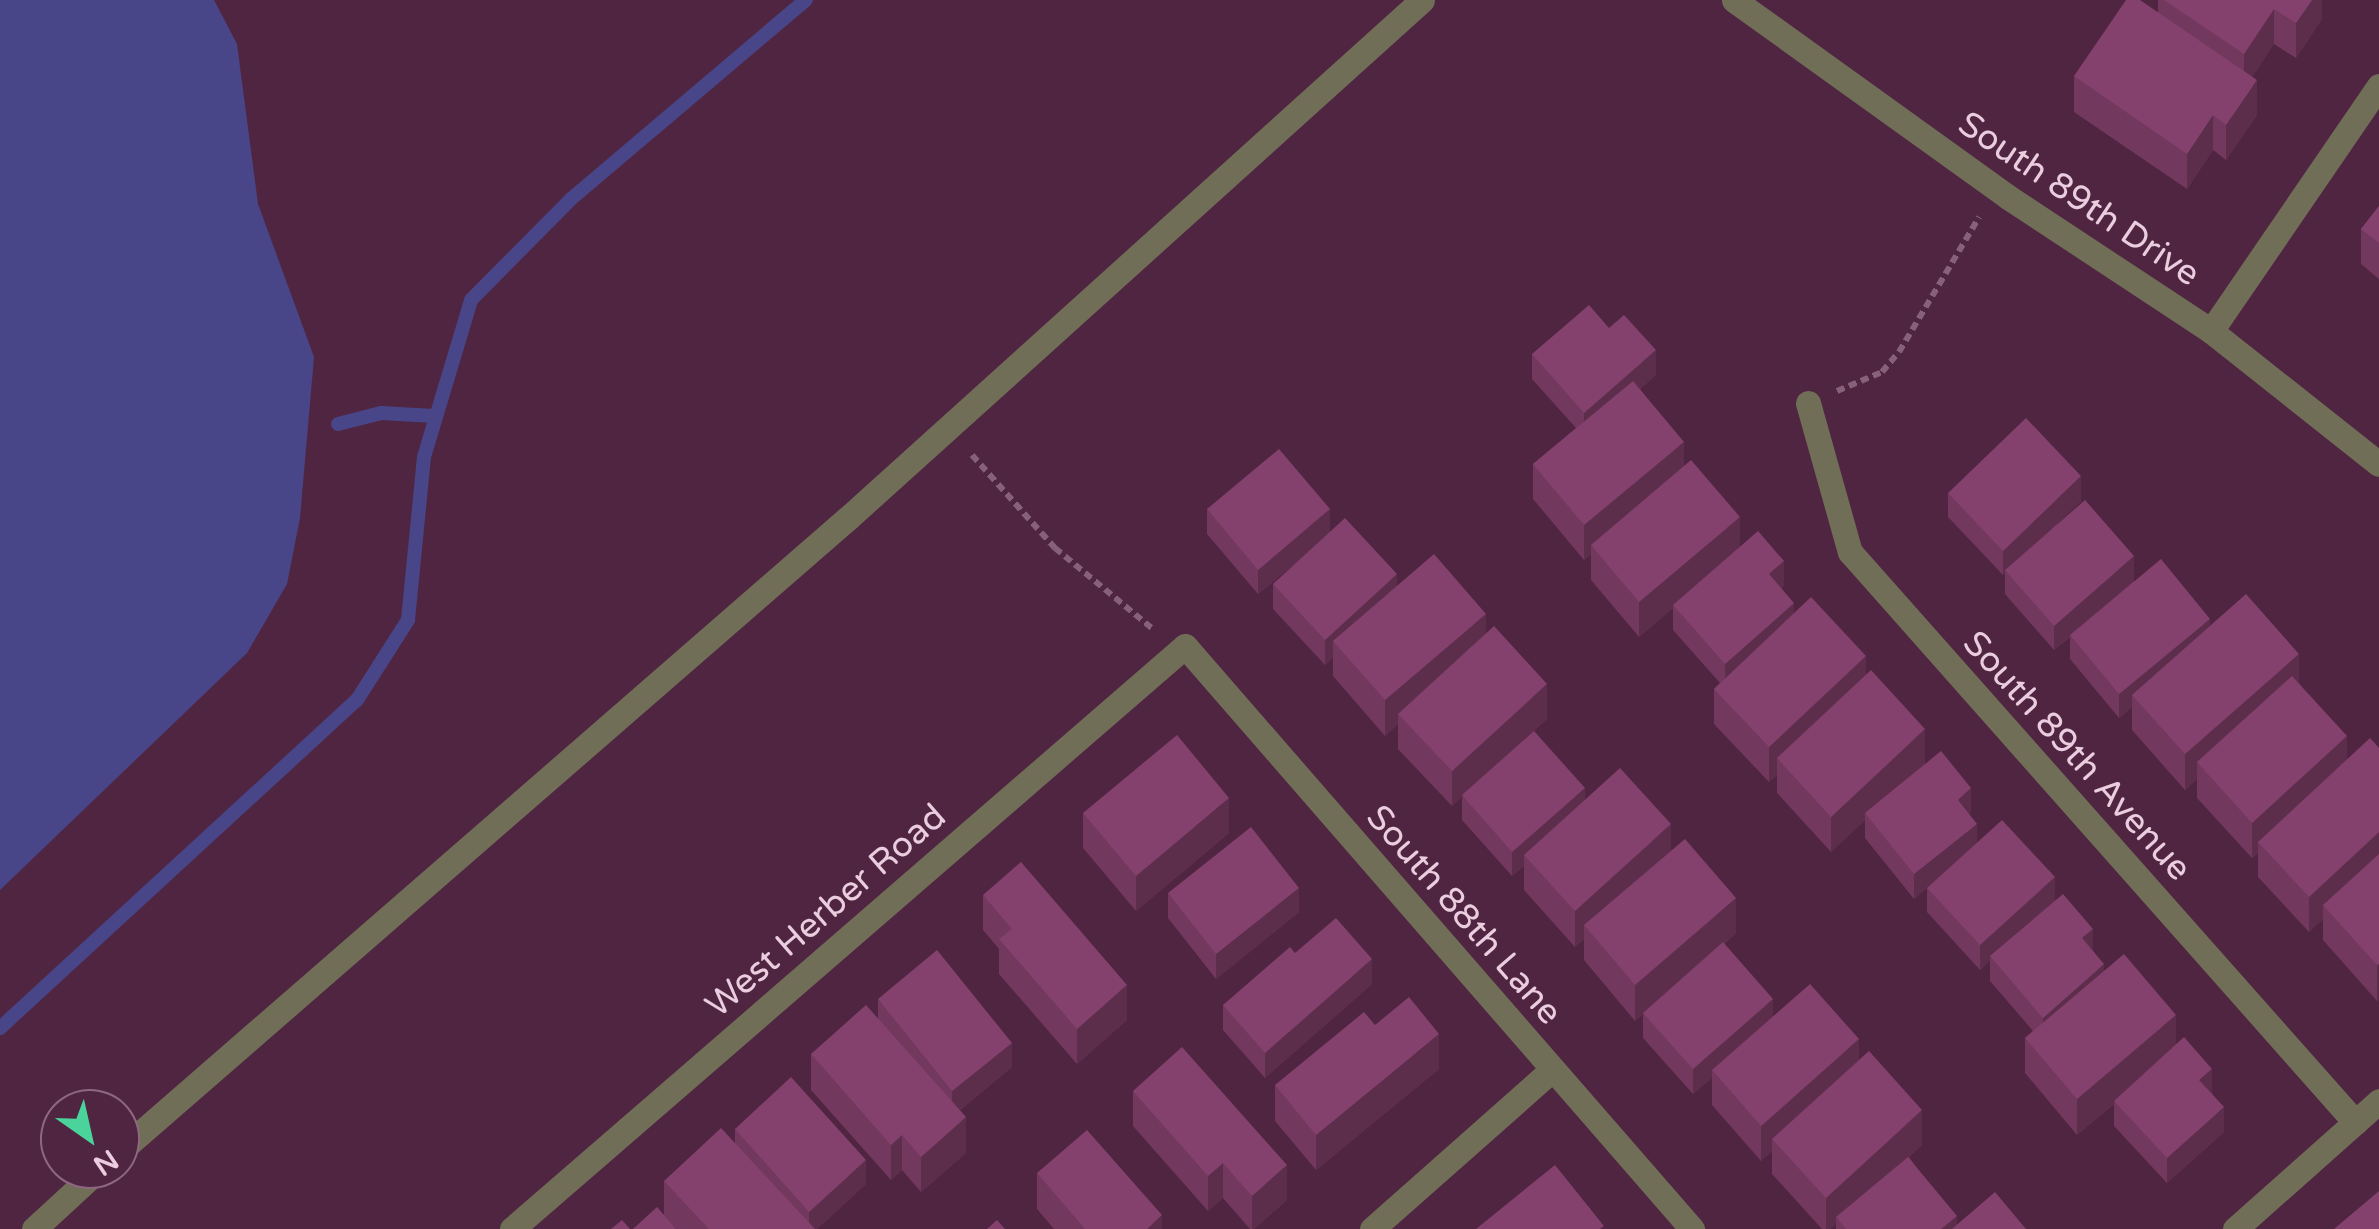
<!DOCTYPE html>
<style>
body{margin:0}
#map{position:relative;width:2379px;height:1229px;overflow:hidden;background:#502541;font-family:"Varela Round",sans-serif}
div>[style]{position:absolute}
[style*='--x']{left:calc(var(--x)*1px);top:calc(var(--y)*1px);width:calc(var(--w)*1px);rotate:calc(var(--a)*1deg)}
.water>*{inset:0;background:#484688}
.stream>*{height:14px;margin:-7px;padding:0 7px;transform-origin:7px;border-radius:7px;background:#484688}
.path>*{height:6px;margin-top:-3px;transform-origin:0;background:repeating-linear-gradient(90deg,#876179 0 8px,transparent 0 13px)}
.minor>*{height:25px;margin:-12.5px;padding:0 12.5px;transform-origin:12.5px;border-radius:12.5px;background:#706e57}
.wall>*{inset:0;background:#72385e}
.shaded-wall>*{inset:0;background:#5c2e4c}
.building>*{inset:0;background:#84416d}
span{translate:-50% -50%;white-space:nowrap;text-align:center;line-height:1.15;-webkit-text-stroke:8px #502541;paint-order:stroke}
.street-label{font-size:35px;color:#eacdde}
.north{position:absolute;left:40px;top:1089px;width:100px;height:100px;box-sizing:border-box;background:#502541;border:2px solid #8e6880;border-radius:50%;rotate:146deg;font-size:28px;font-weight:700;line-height:40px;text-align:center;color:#eacdde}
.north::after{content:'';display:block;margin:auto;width:35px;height:45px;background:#4ad49c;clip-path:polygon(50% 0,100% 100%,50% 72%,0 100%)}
</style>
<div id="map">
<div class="water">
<i style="clip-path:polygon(0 0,214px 0,237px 44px,258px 204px,314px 357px,300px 518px,287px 584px,247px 653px,0 890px)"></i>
</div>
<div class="stream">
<i style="--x:338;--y:424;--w:44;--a:-14.3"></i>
<i style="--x:381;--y:413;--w:53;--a:3.2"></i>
<i style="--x:0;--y:1028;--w:485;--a:-42.6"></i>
<i style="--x:357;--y:700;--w:95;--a:-57.5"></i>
<i style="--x:408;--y:620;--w:164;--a:-84.4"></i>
<i style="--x:424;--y:457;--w:164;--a:-73.3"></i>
<i style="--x:471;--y:300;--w:142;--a:-45.3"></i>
<i style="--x:571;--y:199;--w:308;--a:-40.3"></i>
</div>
<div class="path">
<i style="--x:1837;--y:391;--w:49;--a:-22.9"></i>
<i style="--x:1882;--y:372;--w:26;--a:-50"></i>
<i style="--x:1899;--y:352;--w:157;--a:-59.3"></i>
<i style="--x:972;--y:455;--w:125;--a:48.3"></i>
<i style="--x:1055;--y:548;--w:127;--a:39.6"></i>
</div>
<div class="minor">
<i style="--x:1734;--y:0;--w:337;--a:35.7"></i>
<i style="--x:2008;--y:197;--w:243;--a:33.4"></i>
<i style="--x:2211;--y:331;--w:214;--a:38.4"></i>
<i style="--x:2211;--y:331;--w:297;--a:-55.6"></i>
<i style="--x:1808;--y:403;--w:155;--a:74.3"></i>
<i style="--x:1850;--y:552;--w:762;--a:48.46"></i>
<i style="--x:120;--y:1151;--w:965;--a:-41.01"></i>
<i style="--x:848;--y:518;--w:773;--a:-42.06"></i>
<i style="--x:34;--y:1229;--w:88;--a:-42.7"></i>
<i style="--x:512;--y:1229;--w:890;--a:-40.9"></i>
<i style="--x:1185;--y:646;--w:773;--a:48.99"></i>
<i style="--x:1372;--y:1229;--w:240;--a:-41.5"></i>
<i style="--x:2235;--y:1229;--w:193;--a:-41.6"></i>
</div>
<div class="wall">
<i style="clip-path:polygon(2158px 0,2322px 0,2322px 19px,2296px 58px,2274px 44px,2252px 77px,2257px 115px,2226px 160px,2213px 150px,2187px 189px,2074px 112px,2074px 76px,2158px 12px)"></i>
<i style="clip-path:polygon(2379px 206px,2379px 279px,2361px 264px,2361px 229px)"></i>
<i style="clip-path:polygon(1609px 328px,1656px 375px,1640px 389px,1684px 466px,1740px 546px,1784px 585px,1781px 588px,1794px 613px,1866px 675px,1925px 764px,1971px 812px,1969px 814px,1977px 842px,2055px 901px,2093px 951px,2104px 970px,2176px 1044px,2212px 1093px,2224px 1132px,2167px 1183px,2114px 1126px,2114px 1104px,2077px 1135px,2025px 1073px,2025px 1038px,2033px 1031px,1990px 981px,1990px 960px,1980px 970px,1927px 912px,1927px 888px,1914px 899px,1865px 838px,1865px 820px,1831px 852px,1777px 793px,1777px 775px,1769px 782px,1714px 724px,1714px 689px,1720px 683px,1673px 630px,1673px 608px,1639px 637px,1591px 580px,1591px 554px,1584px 560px,1533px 499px,1533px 464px,1576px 428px,1532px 379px,1532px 354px)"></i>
<i style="clip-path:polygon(1948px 493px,2081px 501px,2056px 525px,2134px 581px,2299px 683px,2347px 760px,2379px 748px,2379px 999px,2377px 1001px,2323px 940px,2323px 919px,2309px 932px,2258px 877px,2258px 853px,2252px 858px,2197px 798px,2197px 779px,2185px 790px,2132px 730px,2132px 707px,2119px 718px,2070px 659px,2070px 637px,2054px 650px,2005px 594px,2005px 573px,2003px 575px,1948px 517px)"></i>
<i style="clip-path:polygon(1207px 509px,1330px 532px,1397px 586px,1486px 633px,1547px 719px,1500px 761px,1585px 800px,1671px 850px,1736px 933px,1724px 944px,1773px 1017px,1859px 1060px,1922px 1145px,1909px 1157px,1957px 1225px,2026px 1229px,1836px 1229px,1836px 1224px,1830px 1229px,1822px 1229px,1772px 1174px,1772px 1151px,1761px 1161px,1712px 1105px,1712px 1078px,1693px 1094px,1643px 1038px,1643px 1014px,1635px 1021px,1584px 960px,1584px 939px,1575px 947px,1524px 890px,1524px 866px,1512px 876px,1462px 820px,1462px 796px,1452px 806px,1398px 749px,1398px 724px,1385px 736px,1333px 676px,1333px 657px,1325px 665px,1273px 609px,1273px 584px,1310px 551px,1258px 594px,1207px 534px)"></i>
<i style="clip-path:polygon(1083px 813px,1229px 833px,1136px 911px,1083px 848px)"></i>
<i style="clip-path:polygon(1168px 893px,1299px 912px,1216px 979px,1168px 918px)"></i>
<i style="clip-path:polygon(983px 895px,1127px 1020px,1077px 1064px,999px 974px,999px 949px,983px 930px)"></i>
<i style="clip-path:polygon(1295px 953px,1372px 984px,1265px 1078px,1223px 1030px,1223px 1005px)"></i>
<i style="clip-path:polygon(878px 999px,1012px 1067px,960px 1110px,966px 1153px,921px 1192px,902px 1170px,891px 1180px,811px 1090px,811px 1054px,878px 1018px)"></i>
<i style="clip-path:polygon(1375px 1025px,1439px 1069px,1316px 1170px,1275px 1121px,1275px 1085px)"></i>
<i style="clip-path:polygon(1133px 1091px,1287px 1200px,1254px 1229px,1250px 1229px,1223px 1198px,1208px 1211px,1133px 1126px)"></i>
<i style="clip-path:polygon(735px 1129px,866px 1184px,817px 1229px,676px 1229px,664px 1216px,664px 1181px,735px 1144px)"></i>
<i style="clip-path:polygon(1037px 1173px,1162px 1229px,1054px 1229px,1037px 1209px)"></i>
</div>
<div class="shaded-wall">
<i style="clip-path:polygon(2312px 0,2322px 0,2322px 19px,2296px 58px,2296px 23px)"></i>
<i style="clip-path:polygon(2274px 9px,2274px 44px,2244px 89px,2244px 54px)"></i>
<i style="clip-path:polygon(2257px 80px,2257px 115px,2226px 160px,2226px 125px)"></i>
<i style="clip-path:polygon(2213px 115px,2213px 150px,2187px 189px,2187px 154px)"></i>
<i style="clip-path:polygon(1656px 350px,1656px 375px,1584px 437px,1584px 413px)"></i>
<i style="clip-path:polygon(1684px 442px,1684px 477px,1591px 545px,1591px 554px,1584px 560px,1584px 525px)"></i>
<i style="clip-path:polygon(2081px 476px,2081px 501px,2007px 572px,2005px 570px,2005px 573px,2003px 575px,2003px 551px)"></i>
<i style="clip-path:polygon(1330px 509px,1330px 534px,1258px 594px,1258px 570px)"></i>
<i style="clip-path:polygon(1740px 517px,1740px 552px,1673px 605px,1673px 608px,1639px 637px,1639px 602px)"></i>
<i style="clip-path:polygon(2134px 556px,2134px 581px,2054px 650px,2054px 626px)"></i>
<i style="clip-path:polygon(1784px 561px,1784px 585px,1769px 598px,1769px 574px)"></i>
<i style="clip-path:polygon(1397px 574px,1397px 598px,1333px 641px,1333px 657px,1325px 665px,1325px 640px)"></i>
<i style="clip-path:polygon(1794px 603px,1794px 627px,1725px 689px,1725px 664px)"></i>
<i style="clip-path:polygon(1486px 614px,1486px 649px,1398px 714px,1398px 724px,1385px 736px,1385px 700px)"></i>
<i style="clip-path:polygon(2210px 619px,2210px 643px,2132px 695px,2132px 707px,2119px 718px,2119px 694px)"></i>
<i style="clip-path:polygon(2299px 654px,2299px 689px,2197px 762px,2197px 779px,2185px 790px,2185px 754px)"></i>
<i style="clip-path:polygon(1866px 656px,1866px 691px,1777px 758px,1777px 775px,1769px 782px,1769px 747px)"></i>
<i style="clip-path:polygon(1547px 684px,1547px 719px,1452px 806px,1452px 771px)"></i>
<i style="clip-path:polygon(1925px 729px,1925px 764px,1865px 813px,1865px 820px,1831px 852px,1831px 817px)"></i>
<i style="clip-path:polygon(2347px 736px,2347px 771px,2258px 842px,2258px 853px,2252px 858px,2252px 823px)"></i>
<i style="clip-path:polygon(1585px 788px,1585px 813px,1524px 855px,1524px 866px,1512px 876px,1512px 852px)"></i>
<i style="clip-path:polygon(1971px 788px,1971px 812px,1958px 824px,1958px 800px)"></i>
<i style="clip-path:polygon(1229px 798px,1229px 833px,1136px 911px,1136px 876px)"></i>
<i style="clip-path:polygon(1671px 824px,1671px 859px,1584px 925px,1584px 939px,1575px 947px,1575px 911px)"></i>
<i style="clip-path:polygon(1977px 824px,1977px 848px,1914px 899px,1914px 874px)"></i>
<i style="clip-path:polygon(2379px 832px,2379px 868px,2323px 905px,2323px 919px,2309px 932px,2309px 897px)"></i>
<i style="clip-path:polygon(2055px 877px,2055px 902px,1990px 956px,1990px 960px,1980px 970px,1980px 945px)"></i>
<i style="clip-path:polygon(1299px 888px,1299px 912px,1216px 979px,1216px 954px)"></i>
<i style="clip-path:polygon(1736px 898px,1736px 933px,1635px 1021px,1635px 985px)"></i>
<i style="clip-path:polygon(2093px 929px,2093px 954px,2082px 938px)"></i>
<i style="clip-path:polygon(1372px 959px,1372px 984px,1265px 1078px,1265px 1053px)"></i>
<i style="clip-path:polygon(2104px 964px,2104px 989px,2043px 1042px,2043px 1018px)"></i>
<i style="clip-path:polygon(2379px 964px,2379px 999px,2377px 1001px,2377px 965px)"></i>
<i style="clip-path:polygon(1127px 985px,1127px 1020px,1077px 1064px,1077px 1029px)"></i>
<i style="clip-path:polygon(1773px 999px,1773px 1023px,1712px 1070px,1712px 1078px,1693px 1094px,1693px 1069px)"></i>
<i style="clip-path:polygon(2176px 1015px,2176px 1051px,2077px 1135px,2077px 1099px)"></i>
<i style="clip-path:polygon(1439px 1034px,1439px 1069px,1316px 1170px,1316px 1135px)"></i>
<i style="clip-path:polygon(1859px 1039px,1859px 1075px,1772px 1139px,1772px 1151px,1761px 1161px,1761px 1126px)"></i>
<i style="clip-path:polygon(1012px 1043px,1012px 1067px,952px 1116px,952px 1091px)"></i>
<i style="clip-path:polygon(2212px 1069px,2212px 1093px,2199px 1105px,2199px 1080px)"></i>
<i style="clip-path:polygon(2224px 1107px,2224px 1132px,2167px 1183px,2167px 1158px)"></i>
<i style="clip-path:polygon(1922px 1110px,1922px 1145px,1839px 1221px,1836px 1217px,1836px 1224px,1830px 1229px,1826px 1229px,1826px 1198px)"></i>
<i style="clip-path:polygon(966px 1117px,966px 1153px,921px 1192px,921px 1157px)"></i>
<i style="clip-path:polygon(902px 1135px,902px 1170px,891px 1180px,891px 1145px)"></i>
<i style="clip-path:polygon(866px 1160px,866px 1184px,817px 1229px,809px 1229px,809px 1212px)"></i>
<i style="clip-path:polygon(1223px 1163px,1223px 1198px,1208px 1211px,1208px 1176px)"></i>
<i style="clip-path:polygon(1287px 1165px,1287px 1200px,1254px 1229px,1252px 1229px,1252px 1196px)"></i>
<i style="clip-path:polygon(1162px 1215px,1162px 1229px,1147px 1229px)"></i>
<i style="clip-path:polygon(1957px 1216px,1957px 1229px,1941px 1229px)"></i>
</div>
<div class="building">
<i style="clip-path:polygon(2126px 0,2140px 0,2257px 80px,2226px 125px,2213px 115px,2187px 154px,2074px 76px)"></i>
<i style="clip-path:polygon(2164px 0,2312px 0,2296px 23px,2274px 9px,2244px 54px)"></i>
<i style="clip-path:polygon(2379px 206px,2379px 243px,2361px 229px)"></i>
<i style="clip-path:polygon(1589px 305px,1609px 328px,1624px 315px,1656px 350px,1584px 413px,1532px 354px)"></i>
<i style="clip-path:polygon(1633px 381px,1684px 442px,1584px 525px,1533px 464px)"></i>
<i style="clip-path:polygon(2026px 418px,2081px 476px,2003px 551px,1948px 493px)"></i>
<i style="clip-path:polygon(1279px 449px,1330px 509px,1258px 570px,1207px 509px)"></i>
<i style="clip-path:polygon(1691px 460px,1740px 517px,1639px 602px,1591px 545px)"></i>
<i style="clip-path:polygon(2085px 500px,2134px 556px,2054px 626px,2005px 570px)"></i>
<i style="clip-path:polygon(1345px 518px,1397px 574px,1325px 640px,1273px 584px)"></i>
<i style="clip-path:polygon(1758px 531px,1784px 561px,1769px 574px,1794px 603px,1725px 664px,1673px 605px)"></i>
<i style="clip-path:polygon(1434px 554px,1486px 614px,1385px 700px,1333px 641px)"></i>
<i style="clip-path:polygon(2161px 559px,2210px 619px,2119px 694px,2070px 635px)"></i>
<i style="clip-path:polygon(2246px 594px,2299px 654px,2185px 754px,2132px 695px)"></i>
<i style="clip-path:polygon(1811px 597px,1866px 656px,1769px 747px,1714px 689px)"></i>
<i style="clip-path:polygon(1494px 626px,1547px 684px,1452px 771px,1398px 714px)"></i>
<i style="clip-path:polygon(1871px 670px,1925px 729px,1831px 817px,1777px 758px)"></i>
<i style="clip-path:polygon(2292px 676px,2347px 736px,2252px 823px,2197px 762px)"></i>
<i style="clip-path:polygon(1534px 731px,1585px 788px,1512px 852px,1462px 795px)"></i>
<i style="clip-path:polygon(1177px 735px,1229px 798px,1136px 876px,1083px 813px)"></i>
<i style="clip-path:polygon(2370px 738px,2379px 748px,2379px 832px,2309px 897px,2258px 842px)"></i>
<i style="clip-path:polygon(1941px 751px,1971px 788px,1958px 800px,1977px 824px,1914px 874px,1865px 813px)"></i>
<i style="clip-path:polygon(1620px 768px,1671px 824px,1575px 911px,1524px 855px)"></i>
<i style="clip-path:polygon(2002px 820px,2055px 877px,1980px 945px,1927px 888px)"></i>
<i style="clip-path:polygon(1251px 827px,1299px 888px,1216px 954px,1168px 893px)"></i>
<i style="clip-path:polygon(1685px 839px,1736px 898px,1635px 985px,1584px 925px)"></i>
<i style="clip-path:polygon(2379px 854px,2379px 964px,2377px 965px,2323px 905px)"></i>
<i style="clip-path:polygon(1021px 862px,1127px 985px,1077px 1029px,999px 939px,1012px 929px,983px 895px)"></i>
<i style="clip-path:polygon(2063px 894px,2093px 929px,2082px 938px,2104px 964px,2043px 1018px,1990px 956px)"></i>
<i style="clip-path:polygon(1336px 918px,1372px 959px,1265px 1053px,1223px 1005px,1290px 947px,1295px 953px)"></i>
<i style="clip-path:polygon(1723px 942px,1773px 999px,1693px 1069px,1643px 1013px)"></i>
<i style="clip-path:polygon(937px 950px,1012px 1043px,952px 1091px,878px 999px)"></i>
<i style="clip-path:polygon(2124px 954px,2176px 1015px,2077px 1099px,2025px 1038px)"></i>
<i style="clip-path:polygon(1810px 984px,1859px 1039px,1761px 1126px,1712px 1070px)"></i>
<i style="clip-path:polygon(1409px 997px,1439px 1034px,1316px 1135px,1275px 1085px,1364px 1012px,1375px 1025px)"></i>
<i style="clip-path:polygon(866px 1005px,966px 1117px,921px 1157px,902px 1135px,891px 1145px,811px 1054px)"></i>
<i style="clip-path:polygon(2184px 1037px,2212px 1069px,2199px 1080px,2224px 1107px,2167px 1158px,2114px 1101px)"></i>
<i style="clip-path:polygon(1182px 1047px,1287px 1165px,1252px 1196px,1223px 1163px,1208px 1176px,1133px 1091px)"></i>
<i style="clip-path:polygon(1869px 1051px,1922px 1110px,1826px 1198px,1772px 1139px)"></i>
<i style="clip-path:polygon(791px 1077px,866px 1160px,809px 1212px,735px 1129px)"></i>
<i style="clip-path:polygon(721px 1128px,815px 1229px,709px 1229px,664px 1181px)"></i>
<i style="clip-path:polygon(1087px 1130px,1162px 1215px,1147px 1229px,1085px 1229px,1037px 1173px)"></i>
<i style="clip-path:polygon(1908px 1157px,1957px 1216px,1941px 1229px,1846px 1229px,1836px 1217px)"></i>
<i style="clip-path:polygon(1555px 1165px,1604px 1226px,1600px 1229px,1476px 1229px)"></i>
<i style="clip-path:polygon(2379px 1191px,2379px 1229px,2334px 1229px)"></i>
<i style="clip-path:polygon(1995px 1192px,2026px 1229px,1952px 1229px)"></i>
<i style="clip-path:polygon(657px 1207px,676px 1229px,633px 1229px)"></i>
<i style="clip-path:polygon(622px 1220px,630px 1229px,611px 1229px)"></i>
<i style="clip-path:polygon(997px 1220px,1005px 1229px,987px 1229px)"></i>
</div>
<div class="street-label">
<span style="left:2079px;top:199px;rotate:34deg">South 89th Drive</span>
<span style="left:2077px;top:756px;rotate:48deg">South 89th Avenue</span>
<span style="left:826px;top:911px;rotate:-41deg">West Herber Road</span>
<span style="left:1464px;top:915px;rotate:49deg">South 88th Lane</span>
</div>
<div class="north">N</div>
</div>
